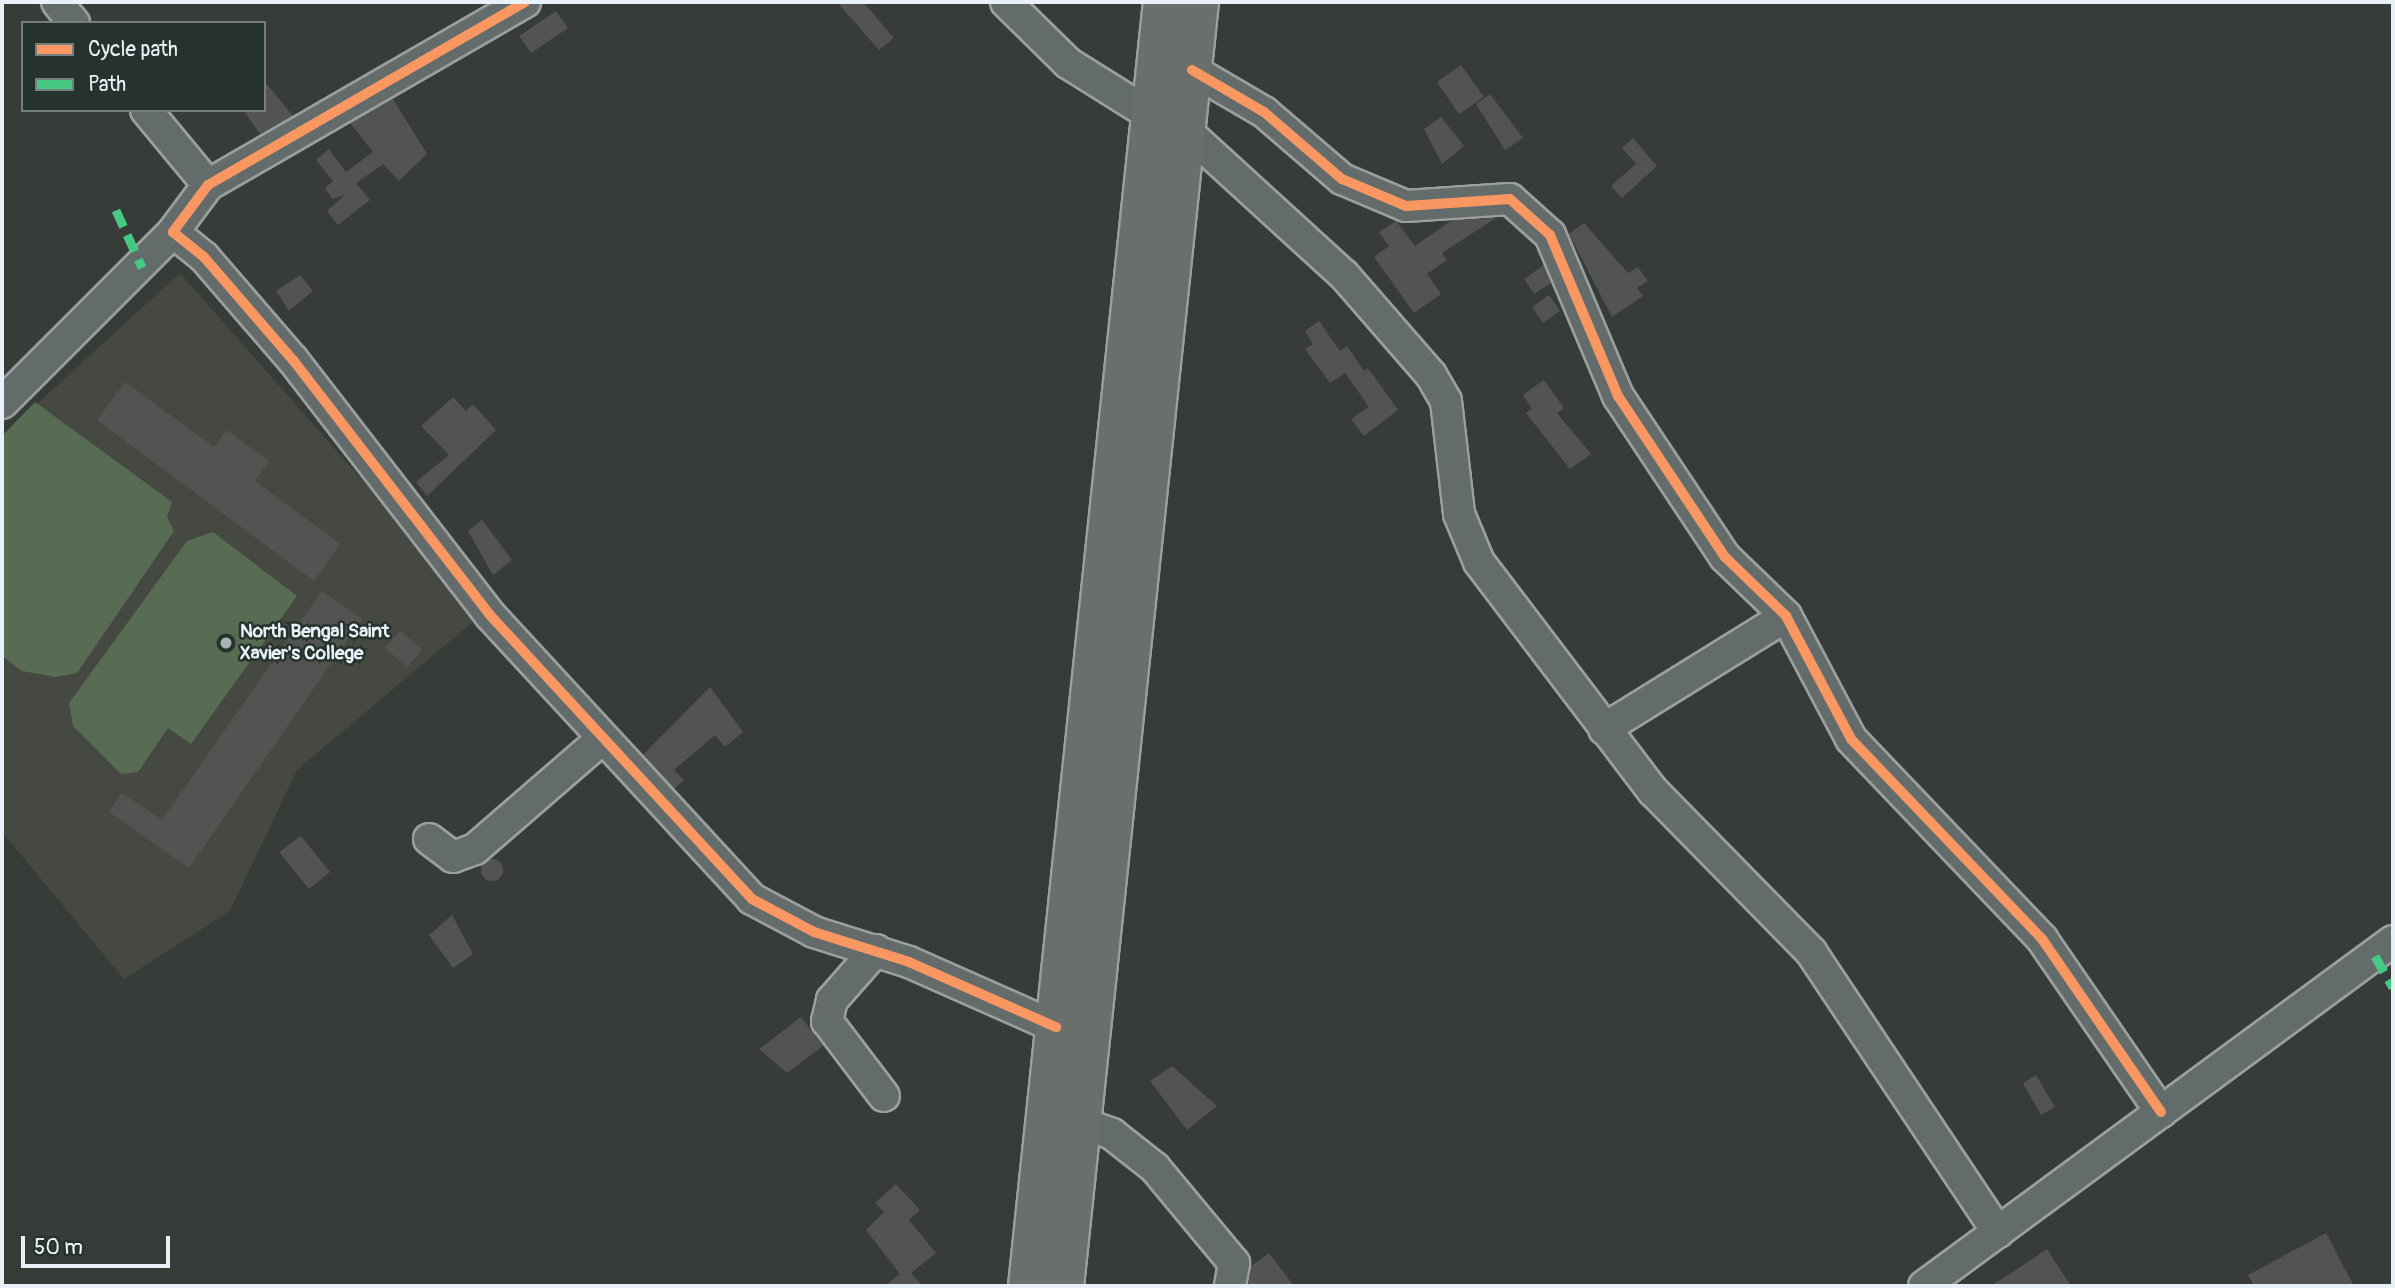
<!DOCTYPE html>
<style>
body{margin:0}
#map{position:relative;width:2395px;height:1288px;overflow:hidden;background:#373c38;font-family:Pangolin,sans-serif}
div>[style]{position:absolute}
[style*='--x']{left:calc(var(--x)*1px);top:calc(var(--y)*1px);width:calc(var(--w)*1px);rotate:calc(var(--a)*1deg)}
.built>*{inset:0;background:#454942}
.green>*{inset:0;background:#586c53}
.building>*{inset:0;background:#535451}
.round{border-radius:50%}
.roads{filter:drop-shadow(2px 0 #9b9f9f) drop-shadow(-2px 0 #9b9f9f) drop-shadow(0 2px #9b9f9f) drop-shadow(0 -2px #9b9f9f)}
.minor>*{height:30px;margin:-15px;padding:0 15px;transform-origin:15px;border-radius:15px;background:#646b6b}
.highway>*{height:38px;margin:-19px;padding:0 19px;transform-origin:19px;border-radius:19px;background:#6b6f6c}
.quiet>*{height:9px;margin-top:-4.5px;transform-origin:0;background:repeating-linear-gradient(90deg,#46c982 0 18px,transparent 0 27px)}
.cycleway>*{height:10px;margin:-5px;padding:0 5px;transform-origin:5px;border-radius:5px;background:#f99763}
.dots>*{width:19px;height:19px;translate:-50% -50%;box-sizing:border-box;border:4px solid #26332d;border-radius:50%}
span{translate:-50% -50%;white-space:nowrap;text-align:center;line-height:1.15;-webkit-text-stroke:5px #26332d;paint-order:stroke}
.poi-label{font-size:19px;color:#e8f1f8;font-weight:700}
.left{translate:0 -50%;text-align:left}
.frame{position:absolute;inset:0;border:4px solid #e8f1f8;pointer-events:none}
.legend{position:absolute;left:21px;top:21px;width:245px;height:91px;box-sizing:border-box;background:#26332d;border:2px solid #747f7e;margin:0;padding:9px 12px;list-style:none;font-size:21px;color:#e8f1f8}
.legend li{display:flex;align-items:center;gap:14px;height:35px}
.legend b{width:35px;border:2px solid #747f7e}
.scale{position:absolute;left:21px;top:1236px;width:149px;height:32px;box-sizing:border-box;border:4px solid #e8f1f8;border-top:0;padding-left:9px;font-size:21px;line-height:24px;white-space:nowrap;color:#e8f1f8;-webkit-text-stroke:5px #26332d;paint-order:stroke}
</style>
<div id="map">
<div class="built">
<i style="clip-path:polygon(180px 273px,481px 615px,297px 770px,230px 911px,124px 979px,2px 832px,2px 436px)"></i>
</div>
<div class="green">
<i style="clip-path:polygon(35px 402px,172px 502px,167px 517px,174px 531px,77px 673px,55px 677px,22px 671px,2px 656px,2px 436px)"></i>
<i style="clip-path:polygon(213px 532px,297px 596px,191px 744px,168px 728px,138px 772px,121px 774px,73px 726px,69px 703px,187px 541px)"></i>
</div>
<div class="building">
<i style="clip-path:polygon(837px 2px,863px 2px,894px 38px,879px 50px)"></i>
<i style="clip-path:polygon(556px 11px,568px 28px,531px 53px,519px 36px)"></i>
<i style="clip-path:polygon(1461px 65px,1484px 97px,1459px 114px,1437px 82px)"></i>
<i style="clip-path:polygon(264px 81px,293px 116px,260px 134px,243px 110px,264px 110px)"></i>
<i style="clip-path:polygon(1490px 94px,1523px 138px,1505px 150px,1476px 104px)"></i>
<i style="clip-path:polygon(393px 99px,427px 154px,399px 181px,383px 164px,356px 183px,370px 200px,338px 225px,327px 211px,345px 195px,332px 199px,325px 188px,333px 181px,316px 160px,329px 149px,346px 172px,373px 152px,350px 123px)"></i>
<i style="clip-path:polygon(1441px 117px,1464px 146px,1442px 164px,1424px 129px)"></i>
<i style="clip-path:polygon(1633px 138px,1657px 166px,1622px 198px,1611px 186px,1636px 164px,1622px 148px)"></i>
<i style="clip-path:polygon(1496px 218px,1442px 253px,1447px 260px,1427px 274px,1441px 294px,1414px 313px,1374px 257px,1389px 246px,1379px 232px,1396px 221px,1415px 246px,1452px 220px)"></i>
<i style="clip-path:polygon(1584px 223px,1628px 273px,1638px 267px,1648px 281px,1637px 288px,1643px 296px,1612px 317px,1569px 234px)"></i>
<i style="clip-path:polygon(1544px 265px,1551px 283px,1534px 294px,1524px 279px)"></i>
<i style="clip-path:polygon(300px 275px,313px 291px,289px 311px,276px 291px)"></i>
<i style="clip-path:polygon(1549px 295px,1560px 311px,1543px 323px,1532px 307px)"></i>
<i style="clip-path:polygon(1319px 321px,1340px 351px,1347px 346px,1364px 371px,1368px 368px,1398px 410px,1364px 436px,1351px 419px,1369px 407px,1345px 373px,1330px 383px,1305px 349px,1313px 344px,1305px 331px)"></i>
<i style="clip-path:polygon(1544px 380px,1564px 408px,1557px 413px,1591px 454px,1570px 469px,1526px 413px,1532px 409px,1523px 395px)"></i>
<i style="clip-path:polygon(125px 382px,214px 447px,227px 430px,269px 461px,255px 481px,340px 544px,314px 581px,97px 420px)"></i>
<i style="clip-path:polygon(453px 397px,466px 411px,473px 404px,496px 430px,427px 496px,416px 482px,449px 455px,421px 426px)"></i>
<i style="clip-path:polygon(482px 520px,512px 560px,493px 575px,468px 531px)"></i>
<i style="clip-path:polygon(322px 591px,362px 619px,189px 868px,109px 812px,122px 793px,162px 820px)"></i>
<i style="clip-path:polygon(400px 630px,422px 650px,407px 667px,385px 648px)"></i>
<i style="clip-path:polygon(710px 687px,743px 732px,725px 747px,715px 735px,674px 770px,684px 780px,674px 789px,643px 755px)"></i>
<i style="clip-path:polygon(301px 836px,330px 872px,309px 889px,279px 852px)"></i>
<i class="round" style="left:481px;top:859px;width:22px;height:22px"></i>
<i style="clip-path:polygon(452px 915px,473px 954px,453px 968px,429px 935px)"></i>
<i style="clip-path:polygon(801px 1017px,823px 1046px,787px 1073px,759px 1049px)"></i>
<i style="clip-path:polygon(1172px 1066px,1217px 1106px,1187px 1130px,1150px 1081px)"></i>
<i style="clip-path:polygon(2036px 1075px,2055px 1107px,2041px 1115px,2023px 1083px)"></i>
<i style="clip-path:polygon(896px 1184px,920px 1210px,909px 1220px,936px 1253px,911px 1273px,923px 1286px,885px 1286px,900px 1274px,866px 1230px,884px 1212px,875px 1203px)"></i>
<i style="clip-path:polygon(2326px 1233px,2354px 1286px,2254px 1286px,2248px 1275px)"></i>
<i style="clip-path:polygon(2047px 1249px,2071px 1286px,1991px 1286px,2031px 1260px)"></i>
<i style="clip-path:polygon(1269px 1253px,1294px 1286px,1248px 1286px,1251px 1266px)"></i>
</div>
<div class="roads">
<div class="minor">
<i style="--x:57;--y:2;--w:27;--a:51"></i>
<i style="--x:525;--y:2;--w:366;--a:150"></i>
<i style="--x:208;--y:185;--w:59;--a:126.7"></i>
<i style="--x:173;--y:232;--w:40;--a:39"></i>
<i style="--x:204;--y:257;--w:136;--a:49.2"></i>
<i style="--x:293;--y:360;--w:322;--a:52.3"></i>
<i style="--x:490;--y:615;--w:386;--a:47.3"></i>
<i style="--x:752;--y:899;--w:70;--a:28"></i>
<i style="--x:814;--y:932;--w:100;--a:17.5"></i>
<i style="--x:909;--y:962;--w:161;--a:23.9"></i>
<i style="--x:1006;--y:2;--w:87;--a:44.5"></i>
<i style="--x:1068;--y:63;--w:98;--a:32.1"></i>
<i style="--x:1192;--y:70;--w:83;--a:30.3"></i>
<i style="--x:1264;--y:112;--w:103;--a:40.7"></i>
<i style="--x:1342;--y:179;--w:69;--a:22.9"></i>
<i style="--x:1406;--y:206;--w:104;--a:-3.9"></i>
<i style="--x:1510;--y:199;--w:54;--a:42"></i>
<i style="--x:1550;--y:235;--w:175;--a:67.1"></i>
<i style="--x:1618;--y:396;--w:193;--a:56.4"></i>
<i style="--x:1725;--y:557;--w:85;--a:44"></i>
<i style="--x:1786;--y:616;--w:139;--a:62.1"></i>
<i style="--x:1851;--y:739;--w:277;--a:46.3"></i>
<i style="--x:2042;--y:939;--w:210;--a:55.5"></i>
<i style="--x:146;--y:110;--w:97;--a:50.4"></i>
<i style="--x:1185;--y:130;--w:215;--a:42.4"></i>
<i style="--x:1344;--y:275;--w:133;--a:49"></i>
<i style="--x:1431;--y:375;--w:30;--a:60"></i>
<i style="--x:1446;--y:401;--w:114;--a:83.4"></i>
<i style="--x:1459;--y:514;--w:52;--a:67.4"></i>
<i style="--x:1479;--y:562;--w:288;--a:52.8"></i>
<i style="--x:1653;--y:791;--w:226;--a:45.5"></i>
<i style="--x:1811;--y:952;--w:337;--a:56.3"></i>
<i style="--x:2;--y:403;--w:242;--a:-45"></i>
<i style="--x:1604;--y:729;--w:214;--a:-31.8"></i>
<i style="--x:429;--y:839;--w:30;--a:37"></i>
<i style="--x:453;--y:857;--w:23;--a:-20"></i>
<i style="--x:475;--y:849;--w:168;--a:-40.9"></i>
<i style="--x:876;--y:950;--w:67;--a:131.3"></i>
<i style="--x:832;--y:1000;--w:22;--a:103"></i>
<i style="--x:827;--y:1021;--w:94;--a:52.8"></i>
<i style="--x:1082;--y:1123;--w:32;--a:20"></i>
<i style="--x:1112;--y:1134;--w:55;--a:38.3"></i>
<i style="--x:1155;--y:1168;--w:124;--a:50.3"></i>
<i style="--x:1234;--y:1263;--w:23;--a:100"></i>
<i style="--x:1924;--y:1286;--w:582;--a:-36.34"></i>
</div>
<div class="highway">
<i style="--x:1028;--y:1286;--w:1291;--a:-84"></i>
<i style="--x:1064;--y:1286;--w:1291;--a:-84"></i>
</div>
</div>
<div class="quiet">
<i style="--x:116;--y:210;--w:63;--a:65.5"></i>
<i style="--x:2375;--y:956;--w:36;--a:60"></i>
</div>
<div class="cycleway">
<i style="--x:525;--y:2;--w:366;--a:150"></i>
<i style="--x:208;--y:185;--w:59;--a:126.7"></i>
<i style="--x:173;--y:232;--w:40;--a:39"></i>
<i style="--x:204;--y:257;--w:136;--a:49.2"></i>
<i style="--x:293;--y:360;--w:322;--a:52.3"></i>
<i style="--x:490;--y:615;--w:386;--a:47.3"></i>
<i style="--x:752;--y:899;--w:70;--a:28"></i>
<i style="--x:814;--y:932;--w:100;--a:17.5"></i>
<i style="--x:909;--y:962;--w:161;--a:23.9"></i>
<i style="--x:1192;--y:70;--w:83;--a:30.3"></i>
<i style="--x:1264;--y:112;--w:103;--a:40.7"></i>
<i style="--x:1342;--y:179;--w:69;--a:22.9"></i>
<i style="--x:1406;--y:206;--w:104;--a:-3.9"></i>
<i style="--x:1510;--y:199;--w:54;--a:42"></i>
<i style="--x:1550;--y:235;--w:175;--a:67.1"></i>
<i style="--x:1618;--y:396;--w:193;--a:56.4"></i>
<i style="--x:1725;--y:557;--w:85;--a:44"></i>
<i style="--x:1786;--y:616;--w:139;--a:62.1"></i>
<i style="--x:1851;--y:739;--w:277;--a:46.3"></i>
<i style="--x:2042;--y:939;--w:210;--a:55.5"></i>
</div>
<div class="dots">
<i style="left:226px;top:643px;background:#aab2b5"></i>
</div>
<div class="poi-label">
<span class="left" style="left:240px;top:643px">North Bengal Saint<br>Xavier's College</span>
</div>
<div class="frame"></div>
<ul class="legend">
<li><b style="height:9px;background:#f99763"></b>Cycle path</li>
<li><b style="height:9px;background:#46c982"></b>Path</li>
</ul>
<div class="scale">50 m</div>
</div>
